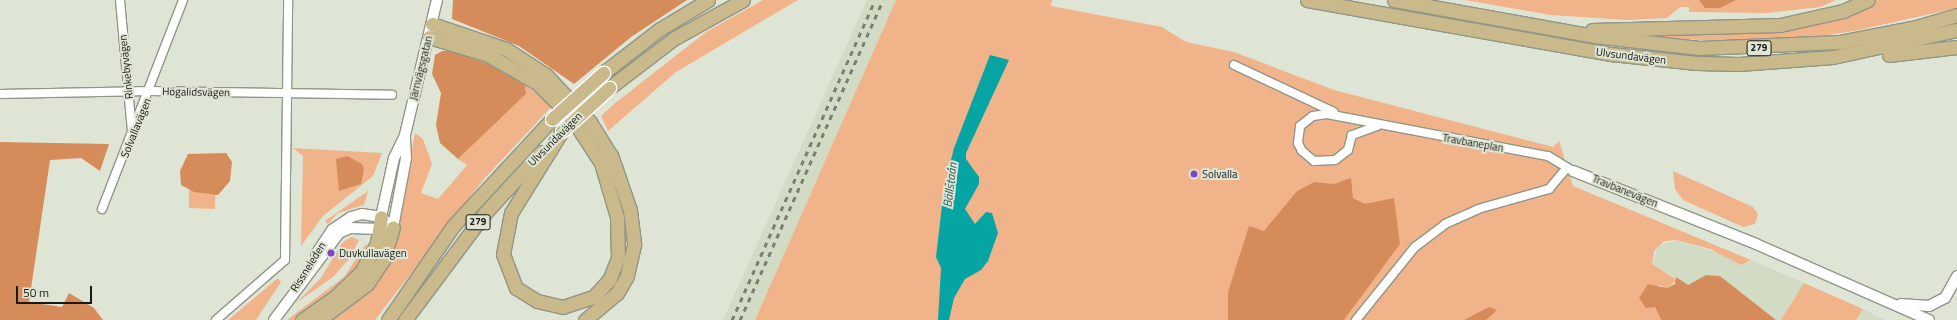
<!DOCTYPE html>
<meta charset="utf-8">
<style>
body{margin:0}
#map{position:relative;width:1957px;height:320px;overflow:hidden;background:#dfe5d5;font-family:"Titillium Web",sans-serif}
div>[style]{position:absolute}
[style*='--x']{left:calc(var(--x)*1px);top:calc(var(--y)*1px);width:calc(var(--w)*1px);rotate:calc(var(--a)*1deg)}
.built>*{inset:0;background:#d2dbc4}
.green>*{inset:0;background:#f1b38a}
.forest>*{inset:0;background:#d58c5a}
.water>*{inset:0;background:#06a5a4}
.roads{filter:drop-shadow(1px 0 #909687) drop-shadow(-1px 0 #909687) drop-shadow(0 1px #909687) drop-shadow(0 -1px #909687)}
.minor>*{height:8px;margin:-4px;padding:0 4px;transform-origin:4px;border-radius:4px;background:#fff}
.tertiary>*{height:10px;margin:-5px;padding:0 5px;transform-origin:5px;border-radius:5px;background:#fff}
.primary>*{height:13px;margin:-6.5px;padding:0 6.5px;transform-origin:6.5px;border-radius:6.5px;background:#cab98a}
.rail>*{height:3px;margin-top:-1.5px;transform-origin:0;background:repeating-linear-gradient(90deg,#7a7e73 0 5px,transparent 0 10px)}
.bridges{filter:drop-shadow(1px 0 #fff) drop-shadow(-1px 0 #fff) drop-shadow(0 1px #fff) drop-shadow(0 -1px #fff)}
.primary-bridge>*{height:13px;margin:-6.5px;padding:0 6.5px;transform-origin:6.5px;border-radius:6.5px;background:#cab98a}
.dots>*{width:11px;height:11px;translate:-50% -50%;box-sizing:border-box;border:2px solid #dfe5d5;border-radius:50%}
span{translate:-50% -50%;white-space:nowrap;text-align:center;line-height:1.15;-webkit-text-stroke:4px #dfe5d5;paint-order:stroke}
.shield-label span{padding:1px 3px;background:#dfe5d5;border:1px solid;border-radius:3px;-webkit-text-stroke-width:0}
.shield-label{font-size:10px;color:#181a14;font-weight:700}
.street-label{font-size:11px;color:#181a14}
.poi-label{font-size:11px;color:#181a14}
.left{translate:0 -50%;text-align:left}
.water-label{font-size:12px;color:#295e5e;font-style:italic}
.scale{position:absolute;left:16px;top:286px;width:76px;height:18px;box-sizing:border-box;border:2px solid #181a14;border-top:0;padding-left:5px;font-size:12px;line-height:14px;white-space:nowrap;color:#181a14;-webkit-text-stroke:3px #dfe5d5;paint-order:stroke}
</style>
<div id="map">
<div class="built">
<i style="clip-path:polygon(867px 0,896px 0,755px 320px,723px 320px)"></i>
<i style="clip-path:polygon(1676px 240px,1749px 263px,1751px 260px,1804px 283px,1781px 320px,1776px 320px,1720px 276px,1706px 275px,1687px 285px,1652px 264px,1658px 246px)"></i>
<i style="clip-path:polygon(1863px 309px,1886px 320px,1856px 320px)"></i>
</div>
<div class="green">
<i style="clip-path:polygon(763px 0,798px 0,676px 72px,608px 131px,601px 116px,614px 104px,706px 32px)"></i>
<i style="clip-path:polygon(896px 0,1052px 0,1051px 6px,1162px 27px,1186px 42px,1234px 52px,1334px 90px,1553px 147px,1559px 141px,1573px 186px,1751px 260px,1741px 265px,1710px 249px,1676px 240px,1664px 241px,1654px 251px,1652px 264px,1677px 280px,1667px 288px,1658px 285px,1655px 307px,1661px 320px,755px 320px)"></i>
<i style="clip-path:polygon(1465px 0,1836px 0,1820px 7px,1767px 13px,1689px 12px,1689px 7px,1680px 7px,1667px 18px,1627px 20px,1551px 15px)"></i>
<i style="clip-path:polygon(1877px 0,1957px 0,1957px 8px,1854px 31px,1792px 40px,1700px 40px,1648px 36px,1649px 32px,1783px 29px)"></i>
<i style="clip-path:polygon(525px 85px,553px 105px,484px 179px,375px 320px,332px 320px,369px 293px,391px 263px,415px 133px,423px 139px,432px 164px,421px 193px,438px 199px,467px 165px,458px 159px,526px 94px)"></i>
<i style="clip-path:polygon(293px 148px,382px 153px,373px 176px,323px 216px,301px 246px,303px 156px)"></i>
<i style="clip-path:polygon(1673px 171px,1753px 207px,1758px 214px,1755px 224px,1743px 227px,1683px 200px,1675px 189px)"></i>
<i style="clip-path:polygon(189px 174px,216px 175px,215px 209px,189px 208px)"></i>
<i style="clip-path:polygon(368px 191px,364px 205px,338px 213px,328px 224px,325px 221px)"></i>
<i style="clip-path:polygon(351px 237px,359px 240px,350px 258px,333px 277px,296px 303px,321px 278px,342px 243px)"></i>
<i style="clip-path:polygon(366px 244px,367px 250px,362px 263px,336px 290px,295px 320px,287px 320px,344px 277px)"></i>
<i style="clip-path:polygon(278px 278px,281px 282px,256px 320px,228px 320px)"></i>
<i style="clip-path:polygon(1804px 283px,1863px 309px,1856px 320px,1781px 320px)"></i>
</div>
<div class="forest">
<i style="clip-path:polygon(453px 0,687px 0,631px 37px,574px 84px,519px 46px,452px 19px)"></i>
<i style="clip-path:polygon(1699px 0,1736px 0,1720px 8px,1705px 8px)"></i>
<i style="clip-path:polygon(442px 51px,453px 51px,496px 67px,525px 85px,526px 94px,458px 159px,440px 143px,436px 125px,441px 93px,432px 74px,435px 55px)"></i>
<i style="clip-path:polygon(0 142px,109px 144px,100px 171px,81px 158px,50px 160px,29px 302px,62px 307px,69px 293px,94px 308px,103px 320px,0 320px)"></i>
<i style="clip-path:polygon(226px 153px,232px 162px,230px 181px,218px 195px,194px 192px,181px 185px,180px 171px,188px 154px)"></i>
<i style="clip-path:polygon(347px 156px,362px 164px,364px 170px,361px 184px,339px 191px,336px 159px)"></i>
<i style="clip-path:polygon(1351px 178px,1353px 198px,1365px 204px,1394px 198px,1400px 244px,1344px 320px,1228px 320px,1228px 292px,1249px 226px,1264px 231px,1297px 191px,1314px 182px,1334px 184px)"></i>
<i style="clip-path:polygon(1706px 275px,1720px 276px,1776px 320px,1661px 320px,1655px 307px,1646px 308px,1639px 298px,1648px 284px,1667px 288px,1675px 284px,1676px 277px,1688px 285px)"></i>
<i style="clip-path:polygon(1489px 307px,1497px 310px,1486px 320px,1464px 320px)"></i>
</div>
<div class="water">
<i style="clip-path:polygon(990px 55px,1009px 60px,966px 153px,966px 159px,979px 177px,979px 184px,965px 209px,975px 224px,986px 212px,992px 213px,998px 233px,988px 261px,981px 270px,965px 279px,954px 298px,949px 320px,938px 320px,941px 268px,936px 257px,944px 188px,954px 148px)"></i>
</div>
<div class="roads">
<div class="minor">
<i style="--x:120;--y:0;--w:134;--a:84.8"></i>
<i style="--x:1234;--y:65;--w:110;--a:25.2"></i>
<i style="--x:0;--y:94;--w:150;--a:-1.1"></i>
<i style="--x:150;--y:91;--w:242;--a:0.9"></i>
<i style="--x:1377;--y:126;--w:27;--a:160"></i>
<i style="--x:1352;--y:135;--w:16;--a:105"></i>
<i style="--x:1348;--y:150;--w:16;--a:142"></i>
<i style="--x:1335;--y:160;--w:21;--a:177"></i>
<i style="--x:1314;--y:161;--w:16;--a:-140"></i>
<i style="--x:1302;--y:151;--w:9;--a:-117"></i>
<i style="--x:1298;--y:143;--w:17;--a:-83"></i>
<i style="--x:1300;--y:126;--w:16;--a:-38"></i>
<i style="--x:1313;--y:116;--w:14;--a:-8"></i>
<i style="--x:1327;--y:114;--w:225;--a:10.8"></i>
<i style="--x:1548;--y:156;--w:29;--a:31"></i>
<i style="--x:102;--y:209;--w:224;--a:-68.8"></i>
<i style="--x:216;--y:320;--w:91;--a:-41"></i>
<i style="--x:285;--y:260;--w:260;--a:-89.3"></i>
<i style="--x:1356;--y:320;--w:94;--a:-51.1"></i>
<i style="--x:1415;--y:247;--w:38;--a:-37"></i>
<i style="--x:1445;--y:224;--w:36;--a:-24"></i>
<i style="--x:1478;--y:209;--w:74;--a:-15.7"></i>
<i style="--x:1549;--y:189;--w:26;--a:-50"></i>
</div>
<div class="tertiary">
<i style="--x:1573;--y:171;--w:197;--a:21.7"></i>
<i style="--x:1756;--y:244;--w:189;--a:23.7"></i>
<i style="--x:381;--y:217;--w:60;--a:-77.6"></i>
<i style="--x:394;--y:158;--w:25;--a:-64"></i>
<i style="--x:405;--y:135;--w:139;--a:-76.7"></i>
<i style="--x:393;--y:227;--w:70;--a:-79.3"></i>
<i style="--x:406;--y:158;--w:21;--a:-93"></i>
<i style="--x:316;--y:254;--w:29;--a:-56"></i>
<i style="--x:332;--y:230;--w:23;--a:-34"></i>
<i style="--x:351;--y:217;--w:11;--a:-15"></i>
<i style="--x:362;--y:214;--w:19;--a:9"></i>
<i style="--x:381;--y:217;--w:16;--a:40"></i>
<i style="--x:1901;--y:304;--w:28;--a:4"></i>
<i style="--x:1929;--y:306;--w:18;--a:-27"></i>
<i style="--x:1945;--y:298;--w:25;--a:-61"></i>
<i style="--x:274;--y:320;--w:109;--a:-53.2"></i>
<i style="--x:339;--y:233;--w:12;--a:-24"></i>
<i style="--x:350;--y:228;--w:36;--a:2"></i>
</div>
<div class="primary">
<i style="--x:1307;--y:0;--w:309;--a:10.1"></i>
<i style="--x:1611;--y:54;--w:86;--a:6"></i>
<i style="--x:1697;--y:63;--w:42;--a:1.4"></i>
<i style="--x:1739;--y:64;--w:94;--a:-4.3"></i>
<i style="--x:1833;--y:57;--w:127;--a:-12.3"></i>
<i style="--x:1394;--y:0;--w:203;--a:10.2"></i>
<i style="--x:1594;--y:36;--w:106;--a:6.5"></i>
<i style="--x:1699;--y:48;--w:141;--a:-2.4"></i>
<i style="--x:1840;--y:42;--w:77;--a:-11.2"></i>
<i style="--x:1916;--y:27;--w:43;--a:-16.3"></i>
<i style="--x:432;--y:24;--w:78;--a:18.7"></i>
<i style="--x:506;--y:49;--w:48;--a:33"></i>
<i style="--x:546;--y:75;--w:64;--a:46.9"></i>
<i style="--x:590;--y:122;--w:39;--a:58"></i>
<i style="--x:611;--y:155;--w:58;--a:70.9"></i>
<i style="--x:630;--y:210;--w:35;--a:83"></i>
<i style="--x:634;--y:245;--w:32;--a:103"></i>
<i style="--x:627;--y:276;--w:20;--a:120"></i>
<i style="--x:617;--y:293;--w:42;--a:139.8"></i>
<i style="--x:1592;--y:30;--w:188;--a:-1.5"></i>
<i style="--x:1780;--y:25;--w:65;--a:-12.5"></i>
<i style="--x:1843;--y:11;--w:27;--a:-24"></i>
<i style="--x:429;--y:37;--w:62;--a:17"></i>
<i style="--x:488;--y:55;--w:56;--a:29.7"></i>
<i style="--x:537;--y:83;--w:48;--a:45"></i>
<i style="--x:571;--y:117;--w:55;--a:56.9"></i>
<i style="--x:601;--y:163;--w:56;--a:73.5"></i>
<i style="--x:617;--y:217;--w:41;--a:88.6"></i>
<i style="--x:618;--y:258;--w:24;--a:112"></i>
<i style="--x:609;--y:280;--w:23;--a:133"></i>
<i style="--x:593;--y:297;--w:32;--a:162"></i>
<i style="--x:563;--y:307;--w:27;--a:-167"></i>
<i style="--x:537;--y:301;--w:25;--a:-148"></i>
<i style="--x:516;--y:288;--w:36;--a:-111"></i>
<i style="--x:503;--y:254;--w:42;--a:-79"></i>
<i style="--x:511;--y:213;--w:97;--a:-58.1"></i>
<i style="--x:1889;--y:55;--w:68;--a:-6.7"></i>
<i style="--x:603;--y:73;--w:72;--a:-37.7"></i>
<i style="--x:660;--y:29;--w:56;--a:-31.1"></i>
<i style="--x:609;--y:88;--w:81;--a:-37.4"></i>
<i style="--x:673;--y:39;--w:80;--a:-29.1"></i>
<i style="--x:302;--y:320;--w:39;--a:-35"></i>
<i style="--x:334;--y:298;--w:37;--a:-44"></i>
<i style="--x:361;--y:272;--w:33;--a:-61"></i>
<i style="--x:377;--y:243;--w:26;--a:-81"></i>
<i style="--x:319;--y:320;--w:60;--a:-36.9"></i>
<i style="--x:367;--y:284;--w:29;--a:-56"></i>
<i style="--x:383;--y:260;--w:34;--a:-73"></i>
<i style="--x:388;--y:320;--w:114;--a:-55.3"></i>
<i style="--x:453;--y:226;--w:146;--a:-47.2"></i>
<i style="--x:405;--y:320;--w:134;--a:-53.2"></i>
<i style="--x:485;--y:213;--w:83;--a:-47.4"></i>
</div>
</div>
<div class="rail">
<i style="--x:732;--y:320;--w:350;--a:-65.9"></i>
<i style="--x:740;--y:320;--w:350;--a:-65.9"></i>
</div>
<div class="bridges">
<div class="primary-bridge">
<i style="--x:552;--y:119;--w:69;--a:-42"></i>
<i style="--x:562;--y:131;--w:64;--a:-42.5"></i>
</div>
</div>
<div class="dots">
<i style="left:1194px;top:174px;background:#7a49c1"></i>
<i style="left:331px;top:253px;background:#7a49c1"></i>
</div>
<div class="shield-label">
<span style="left:1759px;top:48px">279</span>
<span style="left:478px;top:222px">279</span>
</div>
<div class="street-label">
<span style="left:1631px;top:56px;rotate:7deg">Ulvsundavägen</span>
<span style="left:126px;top:67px;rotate:-96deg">Rinkebyvägen</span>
<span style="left:421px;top:68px;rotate:-76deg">Järnvägsgatan</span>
<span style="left:196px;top:92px;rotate:1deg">Högalidsvägen</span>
<span style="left:136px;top:128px;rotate:-68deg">Solvallavägen</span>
<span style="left:555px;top:139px;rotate:-45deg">Ulvsundavägen</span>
<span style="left:1473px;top:143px;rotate:10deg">Travbaneplan</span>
<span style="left:1625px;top:191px;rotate:22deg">Travbanevägen</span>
<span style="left:308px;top:267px;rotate:-58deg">Rissneleden</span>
</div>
<div class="poi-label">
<span class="left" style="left:1202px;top:174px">Solvalla</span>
<span class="left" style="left:339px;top:253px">Duvkullavägen</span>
</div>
<div class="water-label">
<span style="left:950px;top:185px;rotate:-83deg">Bällstaån</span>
</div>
<div class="scale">50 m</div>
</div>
